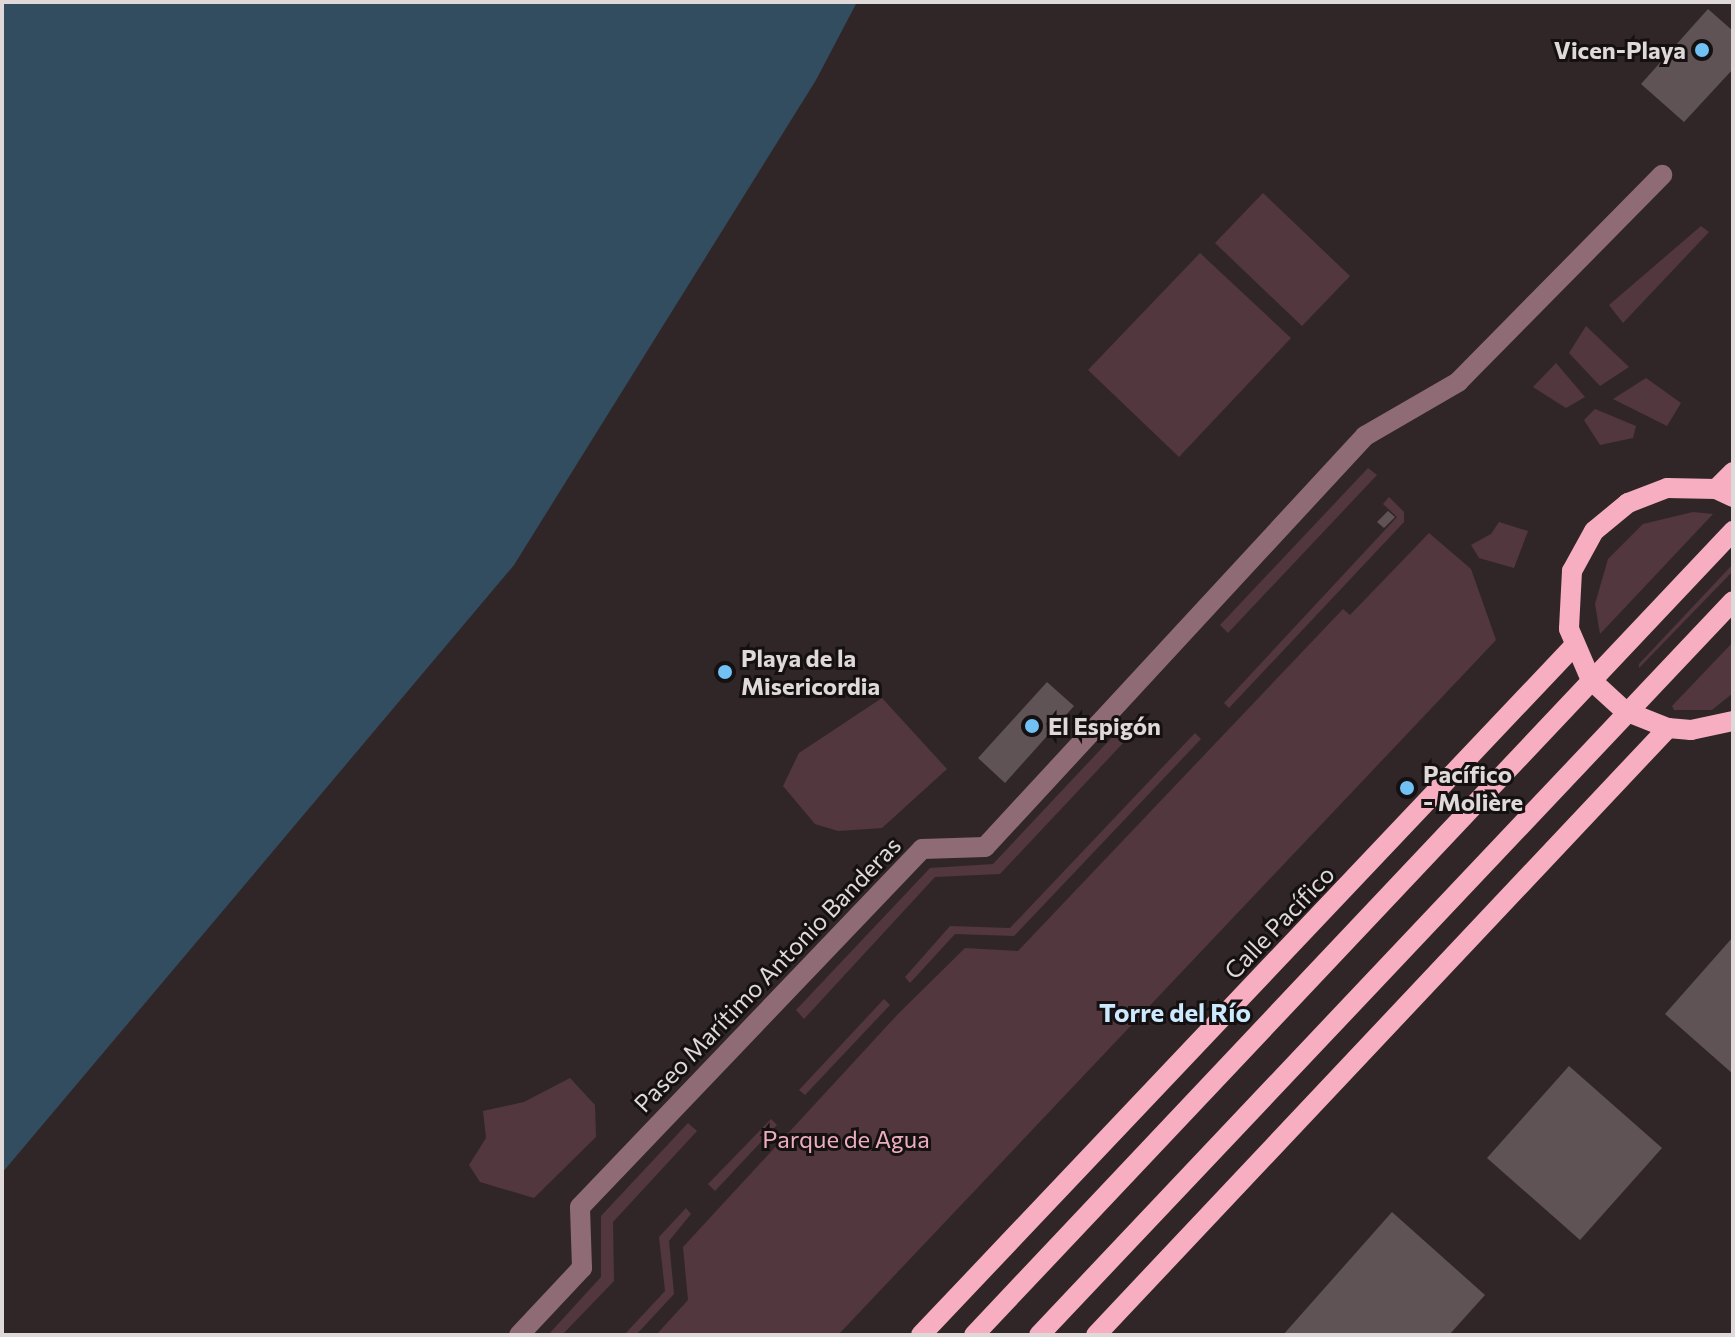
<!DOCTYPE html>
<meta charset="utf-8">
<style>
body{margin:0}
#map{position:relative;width:1735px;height:1337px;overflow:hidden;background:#302628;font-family:Commissioner,sans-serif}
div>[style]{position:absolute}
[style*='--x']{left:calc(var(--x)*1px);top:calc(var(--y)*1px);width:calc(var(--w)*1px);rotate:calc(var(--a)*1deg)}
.green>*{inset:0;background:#52373e}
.water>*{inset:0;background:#324d5f}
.building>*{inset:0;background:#5f5356}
.minor>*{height:20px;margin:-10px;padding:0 10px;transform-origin:10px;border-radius:10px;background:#8f6c75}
.major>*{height:20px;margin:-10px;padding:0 10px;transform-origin:10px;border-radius:10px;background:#f7aec1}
.dots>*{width:22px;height:22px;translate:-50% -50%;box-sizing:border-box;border:4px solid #151011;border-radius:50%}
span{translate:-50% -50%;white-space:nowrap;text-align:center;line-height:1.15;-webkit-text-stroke:6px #151011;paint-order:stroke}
.poi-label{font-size:24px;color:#e0d9da;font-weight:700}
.right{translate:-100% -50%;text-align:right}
.left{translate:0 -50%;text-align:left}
.street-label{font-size:24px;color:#e0d9da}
.park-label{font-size:24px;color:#ecaebe}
.neighbourhood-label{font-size:26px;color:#cde9fd;font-weight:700}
.frame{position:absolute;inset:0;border:4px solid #e0d9da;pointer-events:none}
</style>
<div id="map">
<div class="green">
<i style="clip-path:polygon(1263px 193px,1350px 276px,1302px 326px,1215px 243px)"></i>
<i style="clip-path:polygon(1701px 226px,1709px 232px,1623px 323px,1609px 305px)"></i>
<i style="clip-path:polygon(1200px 253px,1291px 338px,1179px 457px,1088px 370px)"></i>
<i style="clip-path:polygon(1586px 326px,1629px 367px,1600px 386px,1569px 353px)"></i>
<i style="clip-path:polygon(1556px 363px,1585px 397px,1566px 408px,1533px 387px)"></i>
<i style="clip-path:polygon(1646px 378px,1681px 403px,1667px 426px,1613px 399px)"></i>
<i style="clip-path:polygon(1595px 409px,1636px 426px,1633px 438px,1600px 445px,1584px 420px)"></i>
<i style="clip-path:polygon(1368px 468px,1377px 475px,1228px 633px,1220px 625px)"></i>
<i style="clip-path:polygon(1389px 497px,1404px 512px,1404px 522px,1229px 708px,1224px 703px,1397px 517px,1383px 504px)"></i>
<i style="clip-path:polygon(1693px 512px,1713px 514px,1600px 634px,1595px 604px,1608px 559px,1643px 524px)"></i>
<i style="clip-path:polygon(1499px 522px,1528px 531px,1514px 568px,1479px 558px,1471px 545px,1491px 534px)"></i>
<i style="clip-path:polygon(1429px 533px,1471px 569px,1496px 640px,838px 1335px,656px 1335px,688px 1300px,683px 1247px,898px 1014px,965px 948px,1018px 951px,1343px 609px,1350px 615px)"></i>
<i style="clip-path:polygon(1733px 564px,1733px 571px,1639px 668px,1639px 664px)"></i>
<i style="clip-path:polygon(1733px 642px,1733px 693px,1712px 710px,1674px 710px,1672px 706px)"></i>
<i style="clip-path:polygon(882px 698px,947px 769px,882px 828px,838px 831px,815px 824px,783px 786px,799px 753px)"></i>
<i style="clip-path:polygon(1117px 732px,1125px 741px,1000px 874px,935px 877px,804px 1019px,796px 1010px,930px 868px,993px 864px)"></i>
<i style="clip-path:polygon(1195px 733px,1201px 739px,1014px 936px,955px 934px,910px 983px,905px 977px,950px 926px,1010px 928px)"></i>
<i style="clip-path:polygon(884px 999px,890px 1005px,805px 1095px,799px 1090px)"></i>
<i style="clip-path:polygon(570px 1078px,595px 1105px,596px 1137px,534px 1198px,480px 1182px,469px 1165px,486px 1138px,483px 1111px,524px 1102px)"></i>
<i style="clip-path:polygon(771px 1119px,777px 1125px,715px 1191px,708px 1184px)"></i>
<i style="clip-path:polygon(688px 1123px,697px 1131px,613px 1222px,614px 1281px,562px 1335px,548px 1335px,601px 1277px,601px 1216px)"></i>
<i style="clip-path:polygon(686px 1208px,691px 1214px,669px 1241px,674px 1294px,636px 1335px,624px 1335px,665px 1291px,659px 1237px)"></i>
</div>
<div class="water">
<i style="clip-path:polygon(2px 2px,857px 2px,816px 80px,514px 565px,2px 1173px)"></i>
</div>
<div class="building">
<i style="clip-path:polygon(1708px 9px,1733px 31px,1733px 69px,1684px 122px,1641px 84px)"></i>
<i style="clip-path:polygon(1388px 511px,1395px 517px,1384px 528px,1377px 522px)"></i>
<i style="clip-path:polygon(1047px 682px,1074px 706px,1005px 783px,978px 758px)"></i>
<i style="clip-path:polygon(1733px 937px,1733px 1074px,1665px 1014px)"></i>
<i style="clip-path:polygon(1569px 1066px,1662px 1148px,1580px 1240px,1487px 1158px)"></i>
<i style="clip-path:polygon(1392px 1212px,1485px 1295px,1449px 1335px,1283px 1335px)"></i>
</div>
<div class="minor">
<i style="--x:519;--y:1335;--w:92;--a:-46.8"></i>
<i style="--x:582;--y:1268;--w:61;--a:-91.9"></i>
<i style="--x:580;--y:1207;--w:495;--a:-46.3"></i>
<i style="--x:922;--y:849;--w:63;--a:-1.8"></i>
<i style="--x:985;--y:847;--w:560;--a:-47.24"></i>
<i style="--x:1365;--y:436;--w:108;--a:-30.1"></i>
<i style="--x:1458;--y:382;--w:291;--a:-45.4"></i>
</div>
<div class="major">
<i style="--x:1716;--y:489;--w:24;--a:-45"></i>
<i style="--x:1733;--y:497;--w:19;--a:-155"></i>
<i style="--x:1716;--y:489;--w:49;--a:-178.8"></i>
<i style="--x:1667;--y:488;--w:42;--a:159"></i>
<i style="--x:1628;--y:503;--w:44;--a:140.5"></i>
<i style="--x:1594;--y:531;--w:46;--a:118.8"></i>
<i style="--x:1572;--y:571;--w:58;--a:93"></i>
<i style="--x:1569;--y:629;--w:56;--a:66.7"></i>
<i style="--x:1591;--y:680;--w:46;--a:42.4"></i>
<i style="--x:1625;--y:711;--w:46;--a:21.6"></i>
<i style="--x:1668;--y:728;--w:23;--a:5"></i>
<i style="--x:1691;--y:730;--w:43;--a:-12.1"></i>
<i style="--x:921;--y:1335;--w:948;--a:-46.54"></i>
<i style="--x:974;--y:1335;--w:1106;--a:-46.65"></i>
<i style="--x:1039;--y:1335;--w:1010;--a:-46.6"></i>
<i style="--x:1096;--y:1335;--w:834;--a:-46.7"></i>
</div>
<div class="dots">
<i style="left:1702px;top:50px;background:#72c1f5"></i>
<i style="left:725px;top:672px;background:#72c1f5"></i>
<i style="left:1032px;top:726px;background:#72c1f5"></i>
<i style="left:1407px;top:788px;background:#72c1f5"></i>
</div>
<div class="poi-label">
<span class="right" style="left:1686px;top:50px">Vicen-Playa</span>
<span class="left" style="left:741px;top:672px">Playa de la<br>Misericordia</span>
<span class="left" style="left:1048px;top:726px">El Espigón</span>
<span class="left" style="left:1423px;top:788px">Pacífico<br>- Molière</span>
</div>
<div class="street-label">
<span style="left:1279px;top:922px;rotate:-46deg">Calle Pacífico</span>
<span style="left:767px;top:974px;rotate:-46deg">Paseo Marítimo Antonio Banderas</span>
</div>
<div class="park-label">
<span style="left:846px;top:1139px">Parque de Agua</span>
</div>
<div class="neighbourhood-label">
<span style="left:1175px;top:1012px">Torre del Río</span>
</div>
<div class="frame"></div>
</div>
